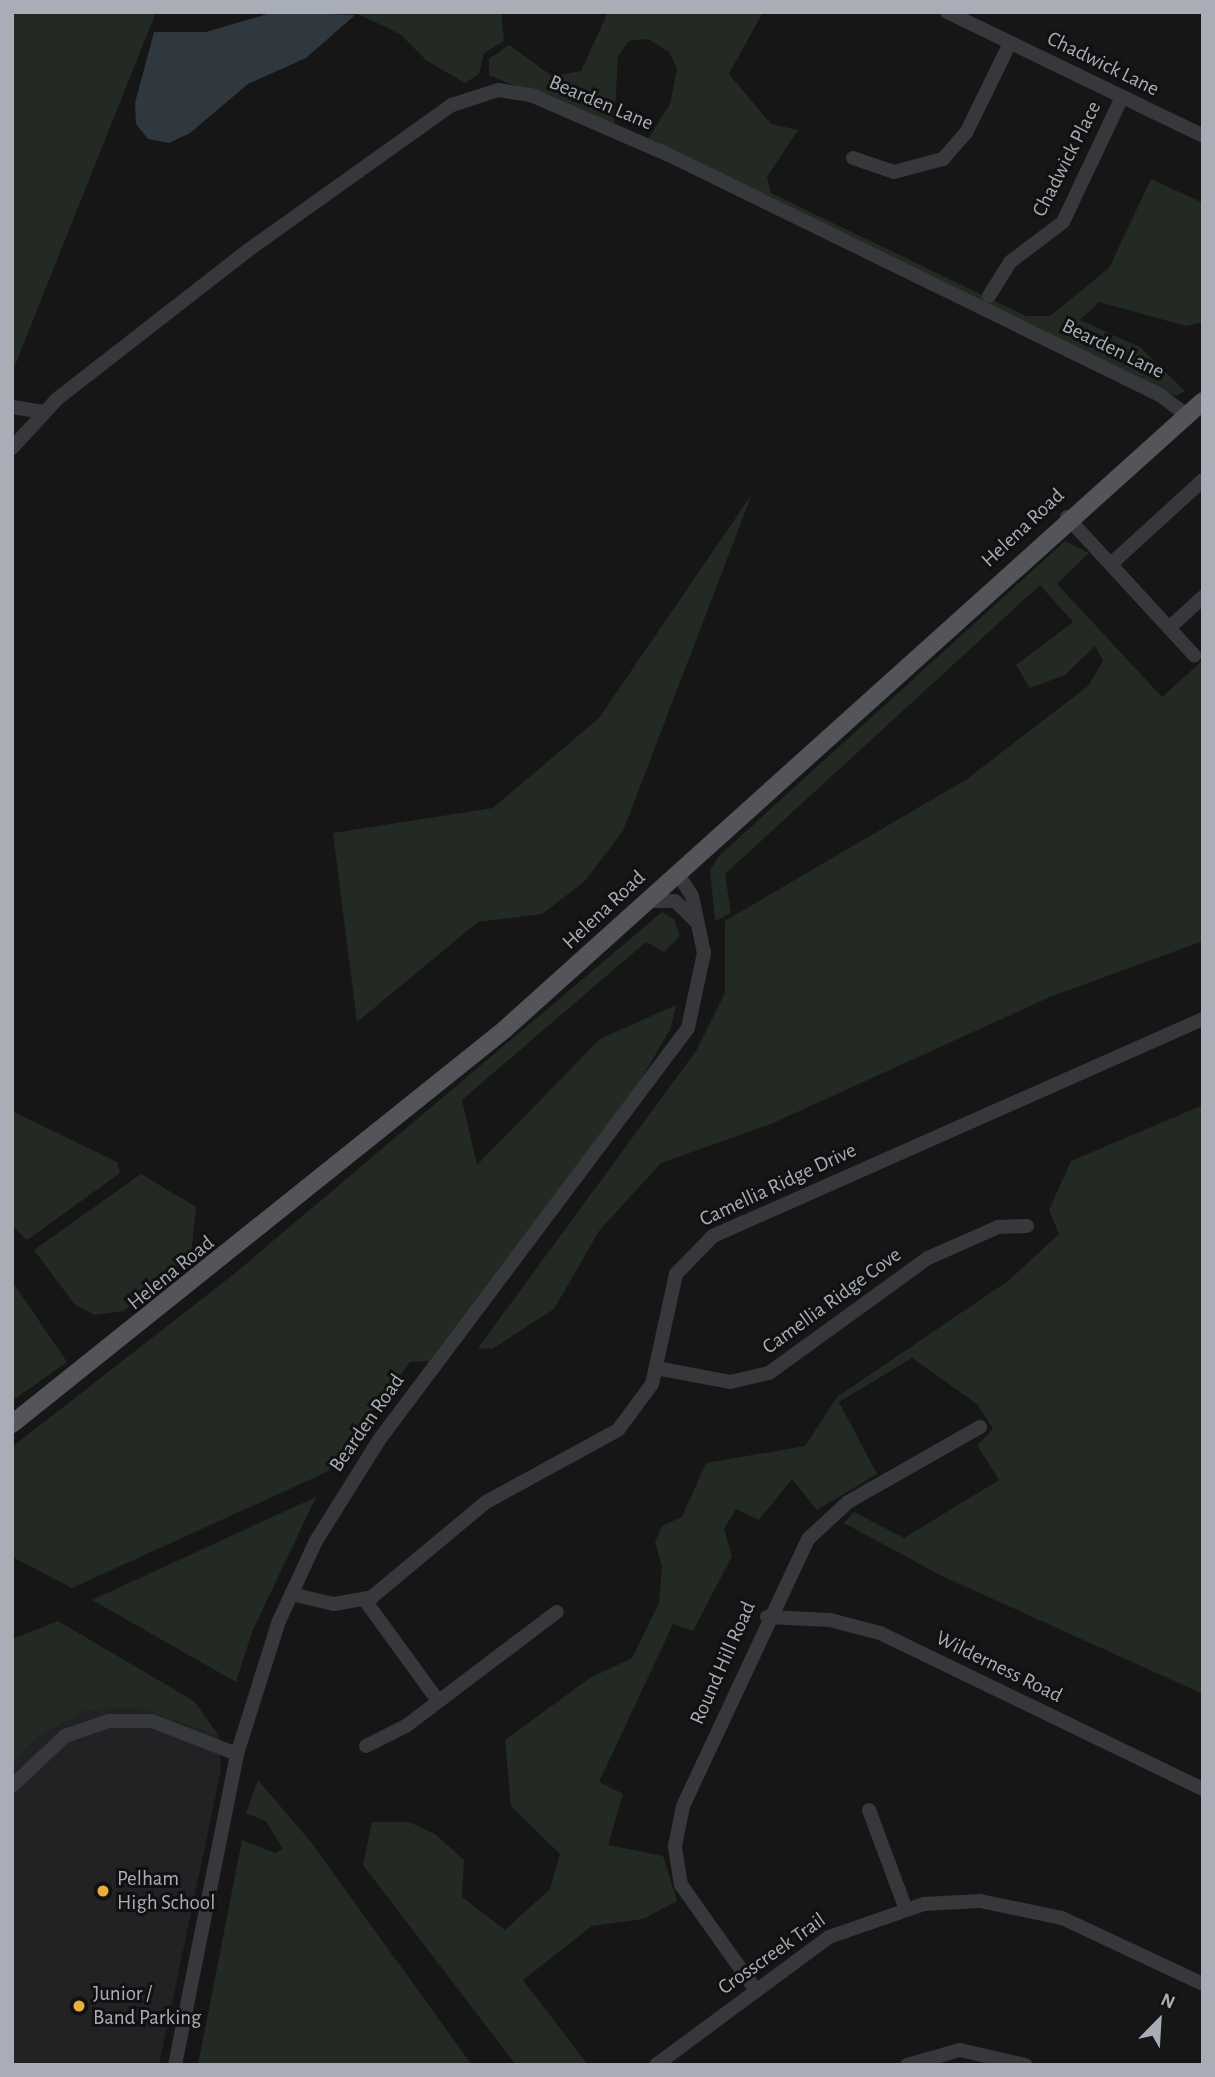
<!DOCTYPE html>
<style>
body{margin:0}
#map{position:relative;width:1215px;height:2077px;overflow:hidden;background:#161617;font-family:"Alegreya Sans",sans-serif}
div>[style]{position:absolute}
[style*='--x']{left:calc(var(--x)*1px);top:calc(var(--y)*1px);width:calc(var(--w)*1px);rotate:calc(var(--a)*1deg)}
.built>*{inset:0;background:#222224}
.green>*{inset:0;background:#222a23}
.water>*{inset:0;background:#2f383f}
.minor>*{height:14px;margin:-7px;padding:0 7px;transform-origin:7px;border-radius:7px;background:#37383c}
.major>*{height:18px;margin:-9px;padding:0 9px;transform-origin:9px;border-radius:9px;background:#53555b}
.dots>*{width:19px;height:19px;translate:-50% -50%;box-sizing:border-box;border:4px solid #111112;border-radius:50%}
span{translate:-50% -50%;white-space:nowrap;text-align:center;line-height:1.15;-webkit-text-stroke:6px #111112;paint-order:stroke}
.street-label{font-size:21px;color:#a8adb7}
.poi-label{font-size:21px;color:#a8adb7}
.left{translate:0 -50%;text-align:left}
.frame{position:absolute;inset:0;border:14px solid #a8adb7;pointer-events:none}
.north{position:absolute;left:1124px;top:1986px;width:70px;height:70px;-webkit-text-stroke:5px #111112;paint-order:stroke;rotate:24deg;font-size:19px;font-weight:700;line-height:28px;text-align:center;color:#a8adb7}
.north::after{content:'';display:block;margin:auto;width:24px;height:32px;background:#a8adb7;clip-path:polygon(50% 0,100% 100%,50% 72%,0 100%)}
</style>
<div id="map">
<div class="built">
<i style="clip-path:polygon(141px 1709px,219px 1736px,221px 1770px,159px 2065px,12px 2065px,12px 1764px,37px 1738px,84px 1710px)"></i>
</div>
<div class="green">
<i style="clip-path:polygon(12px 12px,156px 12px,12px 373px)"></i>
<i style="clip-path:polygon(354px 12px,501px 12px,504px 41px,484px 53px,479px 74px,465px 83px,427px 61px,400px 34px)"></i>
<i style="clip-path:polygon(608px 12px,763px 12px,729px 74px,771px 124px,798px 130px,767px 177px,771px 193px,1026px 316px,1050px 316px,1109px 268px,1151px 179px,1203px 203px,1203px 322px,1186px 326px,1099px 302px,1080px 320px,1140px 347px,1185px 391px,1176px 396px,1155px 387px,646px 142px,670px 104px,677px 69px,669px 52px,648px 39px,629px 41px,618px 56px,614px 128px,489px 75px,489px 59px,509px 45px,552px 76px,581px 71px)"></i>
<i style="clip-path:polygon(752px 494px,623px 831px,584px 882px,542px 914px,478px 922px,357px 1022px,333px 833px,493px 808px,599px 718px)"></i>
<i style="clip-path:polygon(1065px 541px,1089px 553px,1057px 584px,1162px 697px,1203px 660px,1203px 941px,1050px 997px,771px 1124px,661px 1163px,599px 1231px,554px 1309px,492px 1349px,478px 1348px,696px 1051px,725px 993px,725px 921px,967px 779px,1088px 686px,1103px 661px,1095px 646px,1065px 675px,1030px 688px,1016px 665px,1073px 622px,1040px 585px,725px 874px,731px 913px,715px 921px,710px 870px,719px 856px)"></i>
<i style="clip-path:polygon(662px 912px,674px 919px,680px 936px,664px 952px,646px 942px,462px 1100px,477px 1165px,600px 1039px,676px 1005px,671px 1028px,640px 1081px,429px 1361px,410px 1362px,327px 1472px,72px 1588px,12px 1557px,12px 1447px,234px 1274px)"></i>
<i style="clip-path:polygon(1203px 1105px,1203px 1694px,940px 1575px,844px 1523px,854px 1512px,904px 1538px,999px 1480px,977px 1445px,993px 1429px,977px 1404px,912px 1358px,839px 1402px,877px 1474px,817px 1510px,792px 1479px,759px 1520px,736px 1509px,724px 1529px,732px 1556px,693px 1631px,673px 1624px,599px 1782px,623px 1794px,608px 1845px,663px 1856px,677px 1901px,643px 1919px,592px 1926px,523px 1980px,588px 2065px,516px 2065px,363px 1865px,372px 1822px,409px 1822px,435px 1834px,464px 1860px,462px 1897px,505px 1930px,550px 1889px,560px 1854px,511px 1806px,505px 1740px,590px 1678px,632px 1658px,659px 1603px,662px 1566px,655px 1542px,662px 1526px,682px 1517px,706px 1463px,805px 1446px,837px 1397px,1008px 1281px,1059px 1234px,1049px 1210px,1071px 1161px)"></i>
<i style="clip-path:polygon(12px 1111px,117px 1162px,120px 1173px,27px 1240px,12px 1226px)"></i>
<i style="clip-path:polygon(141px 1174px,196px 1207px,191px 1254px,124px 1311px,95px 1315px,75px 1305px,34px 1250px)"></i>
<i style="clip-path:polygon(12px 1281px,67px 1362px,12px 1401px)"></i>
<i style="clip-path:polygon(316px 1497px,252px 1632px,236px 1682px,92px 1600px)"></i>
<i style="clip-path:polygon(58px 1621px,194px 1701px,219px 1736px,141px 1709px,85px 1710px,37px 1738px,12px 1764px,12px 1639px)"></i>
<i style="clip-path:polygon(258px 1780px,310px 1841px,472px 2065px,198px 2065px,242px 1840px,275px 1853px,283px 1849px,266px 1821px,246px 1813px)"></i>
</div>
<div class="water">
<i style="clip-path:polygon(274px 12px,355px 15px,306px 58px,248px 84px,190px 133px,169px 143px,148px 139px,136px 124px,135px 103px,154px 32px,206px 32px)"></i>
</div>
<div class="minor">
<i style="--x:947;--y:12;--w:284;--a:25.8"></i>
<i style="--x:853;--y:158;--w:43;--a:18.9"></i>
<i style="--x:894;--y:172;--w:51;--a:-14.9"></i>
<i style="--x:943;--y:159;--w:35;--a:-49"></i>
<i style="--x:966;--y:133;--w:100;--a:-63.9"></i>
<i style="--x:989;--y:296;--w:40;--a:-58"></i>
<i style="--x:1010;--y:262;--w:66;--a:-37"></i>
<i style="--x:1063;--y:222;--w:138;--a:-64.7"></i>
<i style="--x:12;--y:407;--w:33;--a:9"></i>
<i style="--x:12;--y:448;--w:67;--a:-47.4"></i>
<i style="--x:57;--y:399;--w:241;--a:-37.9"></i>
<i style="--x:247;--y:251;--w:252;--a:-35.5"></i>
<i style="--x:452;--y:105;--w:48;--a:-18.1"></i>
<i style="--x:498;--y:90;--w:33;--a:9"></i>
<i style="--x:531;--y:95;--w:148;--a:23.5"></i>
<i style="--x:667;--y:154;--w:549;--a:26.05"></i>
<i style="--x:1160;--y:395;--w:31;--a:37"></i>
<i style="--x:1067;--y:517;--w:188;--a:47.4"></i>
<i style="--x:1111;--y:564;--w:125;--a:-42.4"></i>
<i style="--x:1169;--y:628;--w:46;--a:-42.4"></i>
<i style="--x:648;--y:901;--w:27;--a:0"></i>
<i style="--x:675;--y:901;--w:30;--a:44"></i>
<i style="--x:656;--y:1368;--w:75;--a:10.7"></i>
<i style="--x:730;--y:1382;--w:40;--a:-13"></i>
<i style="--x:769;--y:1373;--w:196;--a:-35.9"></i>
<i style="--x:928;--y:1258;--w:77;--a:-23.9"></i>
<i style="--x:998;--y:1227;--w:29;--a:-2"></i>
<i style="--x:291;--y:1594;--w:44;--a:13.1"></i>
<i style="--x:334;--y:1604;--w:39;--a:-10"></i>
<i style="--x:372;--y:1597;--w:148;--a:-39.8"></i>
<i style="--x:486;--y:1502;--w:150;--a:-28.6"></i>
<i style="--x:618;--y:1430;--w:57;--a:-53.5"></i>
<i style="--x:652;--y:1384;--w:113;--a:-77.7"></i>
<i style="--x:676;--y:1274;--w:53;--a:-45.8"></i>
<i style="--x:713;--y:1236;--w:536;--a:-23.89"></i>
<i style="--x:364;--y:1599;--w:126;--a:54"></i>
<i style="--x:767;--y:1617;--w:63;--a:2.7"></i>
<i style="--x:830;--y:1620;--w:52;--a:14.6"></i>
<i style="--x:880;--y:1633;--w:359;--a:25.8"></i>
<i style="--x:366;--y:1746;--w:45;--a:-26.6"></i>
<i style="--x:406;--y:1726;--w:189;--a:-37.1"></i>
<i style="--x:12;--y:1786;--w:73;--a:-43.3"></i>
<i style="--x:65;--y:1736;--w:46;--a:-18.8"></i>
<i style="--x:109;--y:1721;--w:43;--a:0"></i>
<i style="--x:152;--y:1721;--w:91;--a:21.2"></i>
<i style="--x:869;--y:1810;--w:103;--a:69.6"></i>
<i style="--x:755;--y:1989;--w:128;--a:-125.4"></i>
<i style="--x:681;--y:1885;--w:39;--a:-99"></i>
<i style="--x:675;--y:1846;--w:41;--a:-78.7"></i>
<i style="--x:683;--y:1806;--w:295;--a:-64.9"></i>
<i style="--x:808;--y:1539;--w:54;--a:-42.8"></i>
<i style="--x:848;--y:1502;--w:152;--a:-29.6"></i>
<i style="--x:175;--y:2065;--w:317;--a:-78.7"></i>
<i style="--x:237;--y:1754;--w:139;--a:-72.5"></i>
<i style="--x:279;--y:1621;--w:88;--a:-65.2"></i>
<i style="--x:316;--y:1541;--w:119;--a:-58"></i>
<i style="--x:379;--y:1440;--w:515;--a:-53.13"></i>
<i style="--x:688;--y:1028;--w:77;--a:-78"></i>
<i style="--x:704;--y:953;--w:58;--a:-101.9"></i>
<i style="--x:692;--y:896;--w:27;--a:-123"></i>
<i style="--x:656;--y:2065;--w:215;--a:-36.5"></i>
<i style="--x:829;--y:1937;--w:101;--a:-19.2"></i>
<i style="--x:924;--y:1904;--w:56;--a:-3.1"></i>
<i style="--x:980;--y:1901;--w:84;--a:11.7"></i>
<i style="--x:1062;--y:1918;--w:156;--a:25.1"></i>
<i style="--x:907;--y:2065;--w:55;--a:-15.8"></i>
<i style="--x:960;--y:2050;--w:67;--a:13"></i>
</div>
<div class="major">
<i style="--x:12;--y:1424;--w:630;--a:-38.69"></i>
<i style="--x:504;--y:1030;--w:940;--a:-41.98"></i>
</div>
<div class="dots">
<i style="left:103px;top:1891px;background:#e7af3e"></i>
<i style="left:79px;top:2006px;background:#e7af3e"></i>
</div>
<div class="street-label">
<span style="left:1103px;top:64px;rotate:26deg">Chadwick Lane</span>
<span style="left:601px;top:103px;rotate:23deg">Bearden Lane</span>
<span style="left:1067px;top:159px;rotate:-63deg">Chadwick Place</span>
<span style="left:1113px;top:349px;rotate:26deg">Bearden Lane</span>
<span style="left:1023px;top:528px;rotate:-43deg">Helena Road</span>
<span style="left:604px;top:910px;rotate:-43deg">Helena Road</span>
<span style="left:778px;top:1185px;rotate:-25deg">Camellia Ridge Drive</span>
<span style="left:171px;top:1273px;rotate:-39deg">Helena Road</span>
<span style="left:832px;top:1301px;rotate:-36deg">Camellia Ridge Cove</span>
<span style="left:367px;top:1423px;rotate:-55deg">Bearden Road</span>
<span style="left:723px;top:1663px;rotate:-66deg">Round Hill Road</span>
<span style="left:999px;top:1667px;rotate:26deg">Wilderness Road</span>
<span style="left:772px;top:1954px;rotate:-35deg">Crosscreek Trail</span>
</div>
<div class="poi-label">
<span class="left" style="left:117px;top:1891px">Pelham<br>High School</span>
<span class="left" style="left:93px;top:2006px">Junior /<br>Band Parking</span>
</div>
<div class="frame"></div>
<div class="north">N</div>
</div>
